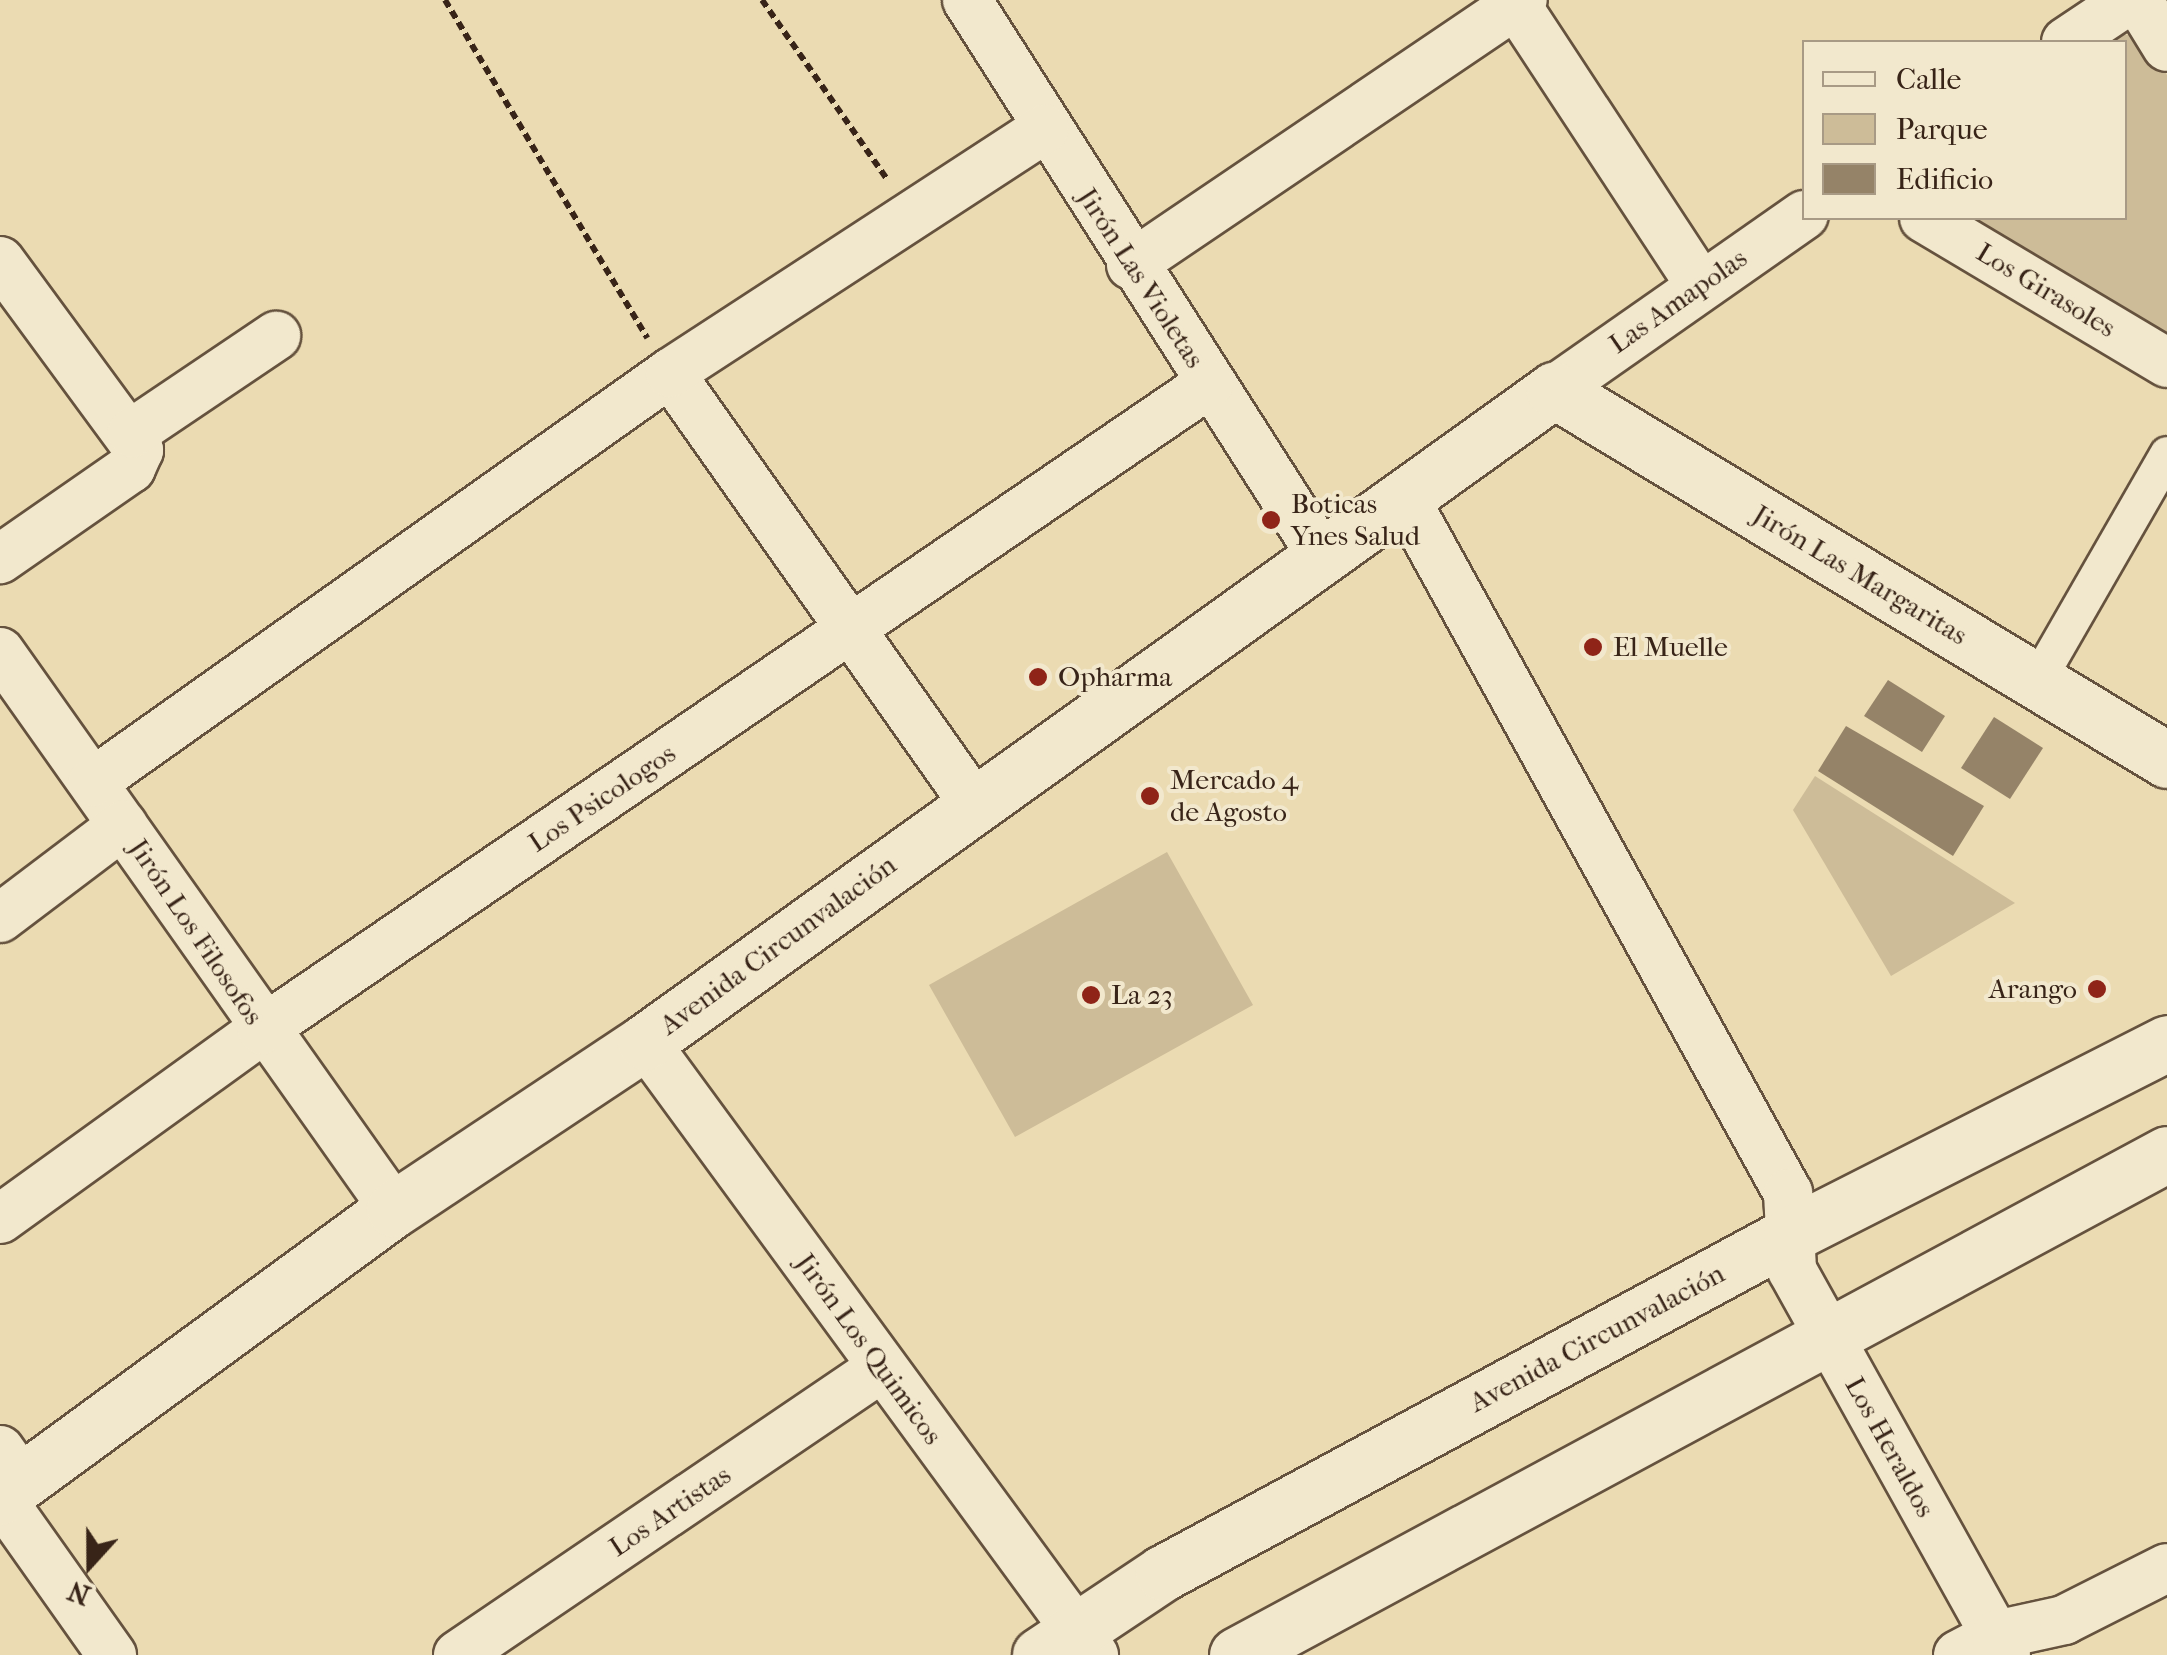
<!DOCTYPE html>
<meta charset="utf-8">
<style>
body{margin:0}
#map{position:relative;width:2167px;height:1655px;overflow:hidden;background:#ebdbb2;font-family:"IM FELL French Canon",serif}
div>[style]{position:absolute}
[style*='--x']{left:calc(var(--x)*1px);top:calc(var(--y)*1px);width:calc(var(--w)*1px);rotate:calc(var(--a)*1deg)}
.green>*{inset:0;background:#cdbc98}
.building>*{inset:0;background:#958368}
.path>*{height:6px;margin-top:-3px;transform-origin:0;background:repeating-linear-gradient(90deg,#382418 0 8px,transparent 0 13px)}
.roads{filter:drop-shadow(2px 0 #65523e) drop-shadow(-2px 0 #65523e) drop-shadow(0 2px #65523e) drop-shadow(0 -2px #65523e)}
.pedestrian>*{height:35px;margin:-17.5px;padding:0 17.5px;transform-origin:17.5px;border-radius:17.5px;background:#f2e8cd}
.minor>*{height:48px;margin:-24px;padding:0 24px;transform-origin:24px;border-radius:24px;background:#f2e8cd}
.tertiary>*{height:55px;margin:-27.5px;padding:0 27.5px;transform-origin:27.5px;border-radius:27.5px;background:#f2e8cd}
.dots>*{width:28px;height:28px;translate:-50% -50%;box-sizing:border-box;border:5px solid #f2e8cd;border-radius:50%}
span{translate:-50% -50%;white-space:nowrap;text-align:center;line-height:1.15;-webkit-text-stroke:8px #f2e8cd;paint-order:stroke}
.street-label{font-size:28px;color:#382418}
.poi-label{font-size:28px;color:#382418}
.left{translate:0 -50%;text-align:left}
.right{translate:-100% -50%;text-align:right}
.legend{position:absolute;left:1802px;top:40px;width:325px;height:180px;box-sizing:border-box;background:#f2e8cd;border:2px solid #a89a85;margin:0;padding:12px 18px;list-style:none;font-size:30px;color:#382418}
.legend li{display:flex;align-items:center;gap:20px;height:50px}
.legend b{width:50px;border:2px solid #a89a85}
.north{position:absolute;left:40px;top:1515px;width:100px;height:100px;-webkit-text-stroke:8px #f2e8cd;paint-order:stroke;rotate:201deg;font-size:28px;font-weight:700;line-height:40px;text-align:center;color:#382418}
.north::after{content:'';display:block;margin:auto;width:35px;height:45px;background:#382418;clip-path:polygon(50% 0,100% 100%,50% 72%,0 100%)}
</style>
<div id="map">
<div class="green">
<i style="clip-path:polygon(2143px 34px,2167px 75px,2167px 343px,1968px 218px,2124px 218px,2124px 42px,2093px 42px,2103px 36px)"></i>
<i style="clip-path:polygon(1815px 776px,2015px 903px,1891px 976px,1793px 810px)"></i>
<i style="clip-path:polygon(1167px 852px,1253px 1005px,1015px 1137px,929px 985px)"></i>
</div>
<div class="building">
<i style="clip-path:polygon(1888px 680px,1945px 716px,1922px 752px,1864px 716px)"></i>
<i style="clip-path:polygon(1994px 717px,2043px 748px,2010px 799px,1961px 768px)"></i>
<i style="clip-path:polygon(1846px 726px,1984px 806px,1953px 856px,1818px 771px)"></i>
</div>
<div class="path">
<i style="--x:445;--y:0;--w:394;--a:59.1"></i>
<i style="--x:762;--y:0;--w:218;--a:55.1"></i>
</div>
<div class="roads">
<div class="pedestrian">
<i style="--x:2036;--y:682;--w:263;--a:-60.1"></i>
</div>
<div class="minor">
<i style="--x:967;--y:0;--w:656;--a:57.45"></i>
<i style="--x:1513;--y:0;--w:339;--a:56.7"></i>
<i style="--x:2138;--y:0;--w:55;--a:58.3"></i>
<i style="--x:2066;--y:42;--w:76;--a:-33.7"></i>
<i style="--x:1924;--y:218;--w:283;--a:30.8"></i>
<i style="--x:0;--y:261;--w:235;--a:53.7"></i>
<i style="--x:139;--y:450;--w:20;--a:114"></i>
<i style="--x:131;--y:468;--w:160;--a:145.2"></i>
<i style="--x:1131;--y:265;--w:473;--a:-34.1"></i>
<i style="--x:670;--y:373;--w:524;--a:54.79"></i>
<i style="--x:1554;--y:390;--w:305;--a:-35"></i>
<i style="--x:132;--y:433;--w:174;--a:-34"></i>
<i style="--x:1404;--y:497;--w:795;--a:61.11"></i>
<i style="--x:1788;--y:1193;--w:77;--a:87"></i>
<i style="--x:1792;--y:1270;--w:440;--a:60.9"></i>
<i style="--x:0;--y:652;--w:682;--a:54.73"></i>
<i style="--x:93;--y:782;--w:707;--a:-35.33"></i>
<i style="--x:670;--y:373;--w:447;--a:-33.1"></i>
<i style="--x:0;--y:918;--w:154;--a:-37.1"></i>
<i style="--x:645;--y:1042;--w:760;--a:53.78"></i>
<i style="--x:0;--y:1219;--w:323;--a:-35.8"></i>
<i style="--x:262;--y:1030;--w:1146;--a:-34.3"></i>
<i style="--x:0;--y:1450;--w:38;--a:55"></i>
<i style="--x:0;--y:1497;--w:194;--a:54.7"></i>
<i style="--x:458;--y:1655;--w:511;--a:-34.16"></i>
<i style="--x:1958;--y:1655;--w:43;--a:-27.8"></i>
<i style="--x:1996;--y:1635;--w:70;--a:-12.4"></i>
<i style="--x:2064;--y:1620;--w:115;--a:-26.8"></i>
</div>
<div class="tertiary">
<i style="--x:0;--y:1497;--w:488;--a:-36.2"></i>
<i style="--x:394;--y:1209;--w:301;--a:-33.6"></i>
<i style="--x:645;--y:1042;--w:1119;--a:-35.65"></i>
<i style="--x:1554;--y:390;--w:716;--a:31.11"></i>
<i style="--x:1040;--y:1655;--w:148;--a:-33.7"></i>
<i style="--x:1163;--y:1573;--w:714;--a:-28.36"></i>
<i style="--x:1791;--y:1234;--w:422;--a:-26.9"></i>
<i style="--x:1237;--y:1655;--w:1056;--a:-28.31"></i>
</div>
</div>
<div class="dots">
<i style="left:1271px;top:520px;background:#8f2418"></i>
<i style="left:1593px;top:647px;background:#8f2418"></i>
<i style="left:1038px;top:677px;background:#8f2418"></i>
<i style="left:1150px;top:796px;background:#8f2418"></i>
<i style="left:2097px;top:989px;background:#8f2418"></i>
<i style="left:1091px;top:995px;background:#8f2418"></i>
</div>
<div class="street-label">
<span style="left:1141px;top:278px;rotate:57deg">Jirón Las Violetas</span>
<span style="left:2046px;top:290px;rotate:31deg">Los Girasoles</span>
<span style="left:1678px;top:301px;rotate:-35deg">Las Amapolas</span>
<span style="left:1860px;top:575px;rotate:31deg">Jirón Las Margaritas</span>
<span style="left:602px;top:798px;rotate:-34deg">Los Psicologos</span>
<span style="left:196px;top:932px;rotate:56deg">Jirón Los Filosofos</span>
<span style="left:778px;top:945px;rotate:-36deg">Avenida Circunvalación</span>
<span style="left:1597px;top:1338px;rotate:-28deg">Avenida Circunvalación</span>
<span style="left:869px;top:1349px;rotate:54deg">Jirón Los Quimicos</span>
<span style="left:1890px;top:1447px;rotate:61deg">Los Heraldos</span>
<span style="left:670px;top:1511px;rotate:-34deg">Los Artistas</span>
</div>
<div class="poi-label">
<span class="left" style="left:1291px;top:520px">Boticas<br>Ynes Salud</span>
<span class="left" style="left:1613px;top:647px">El Muelle</span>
<span class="left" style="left:1058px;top:677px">Opharma</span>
<span class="left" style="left:1170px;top:796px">Mercado 4<br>de Agosto</span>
<span class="right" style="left:2077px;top:989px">Arango</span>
<span class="left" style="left:1111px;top:995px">La 23</span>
</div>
<ul class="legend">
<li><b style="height:12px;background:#f2e8cd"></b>Calle</li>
<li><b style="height:28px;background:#cdbc98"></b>Parque</li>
<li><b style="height:28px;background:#958368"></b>Edificio</li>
</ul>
<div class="north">N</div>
</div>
